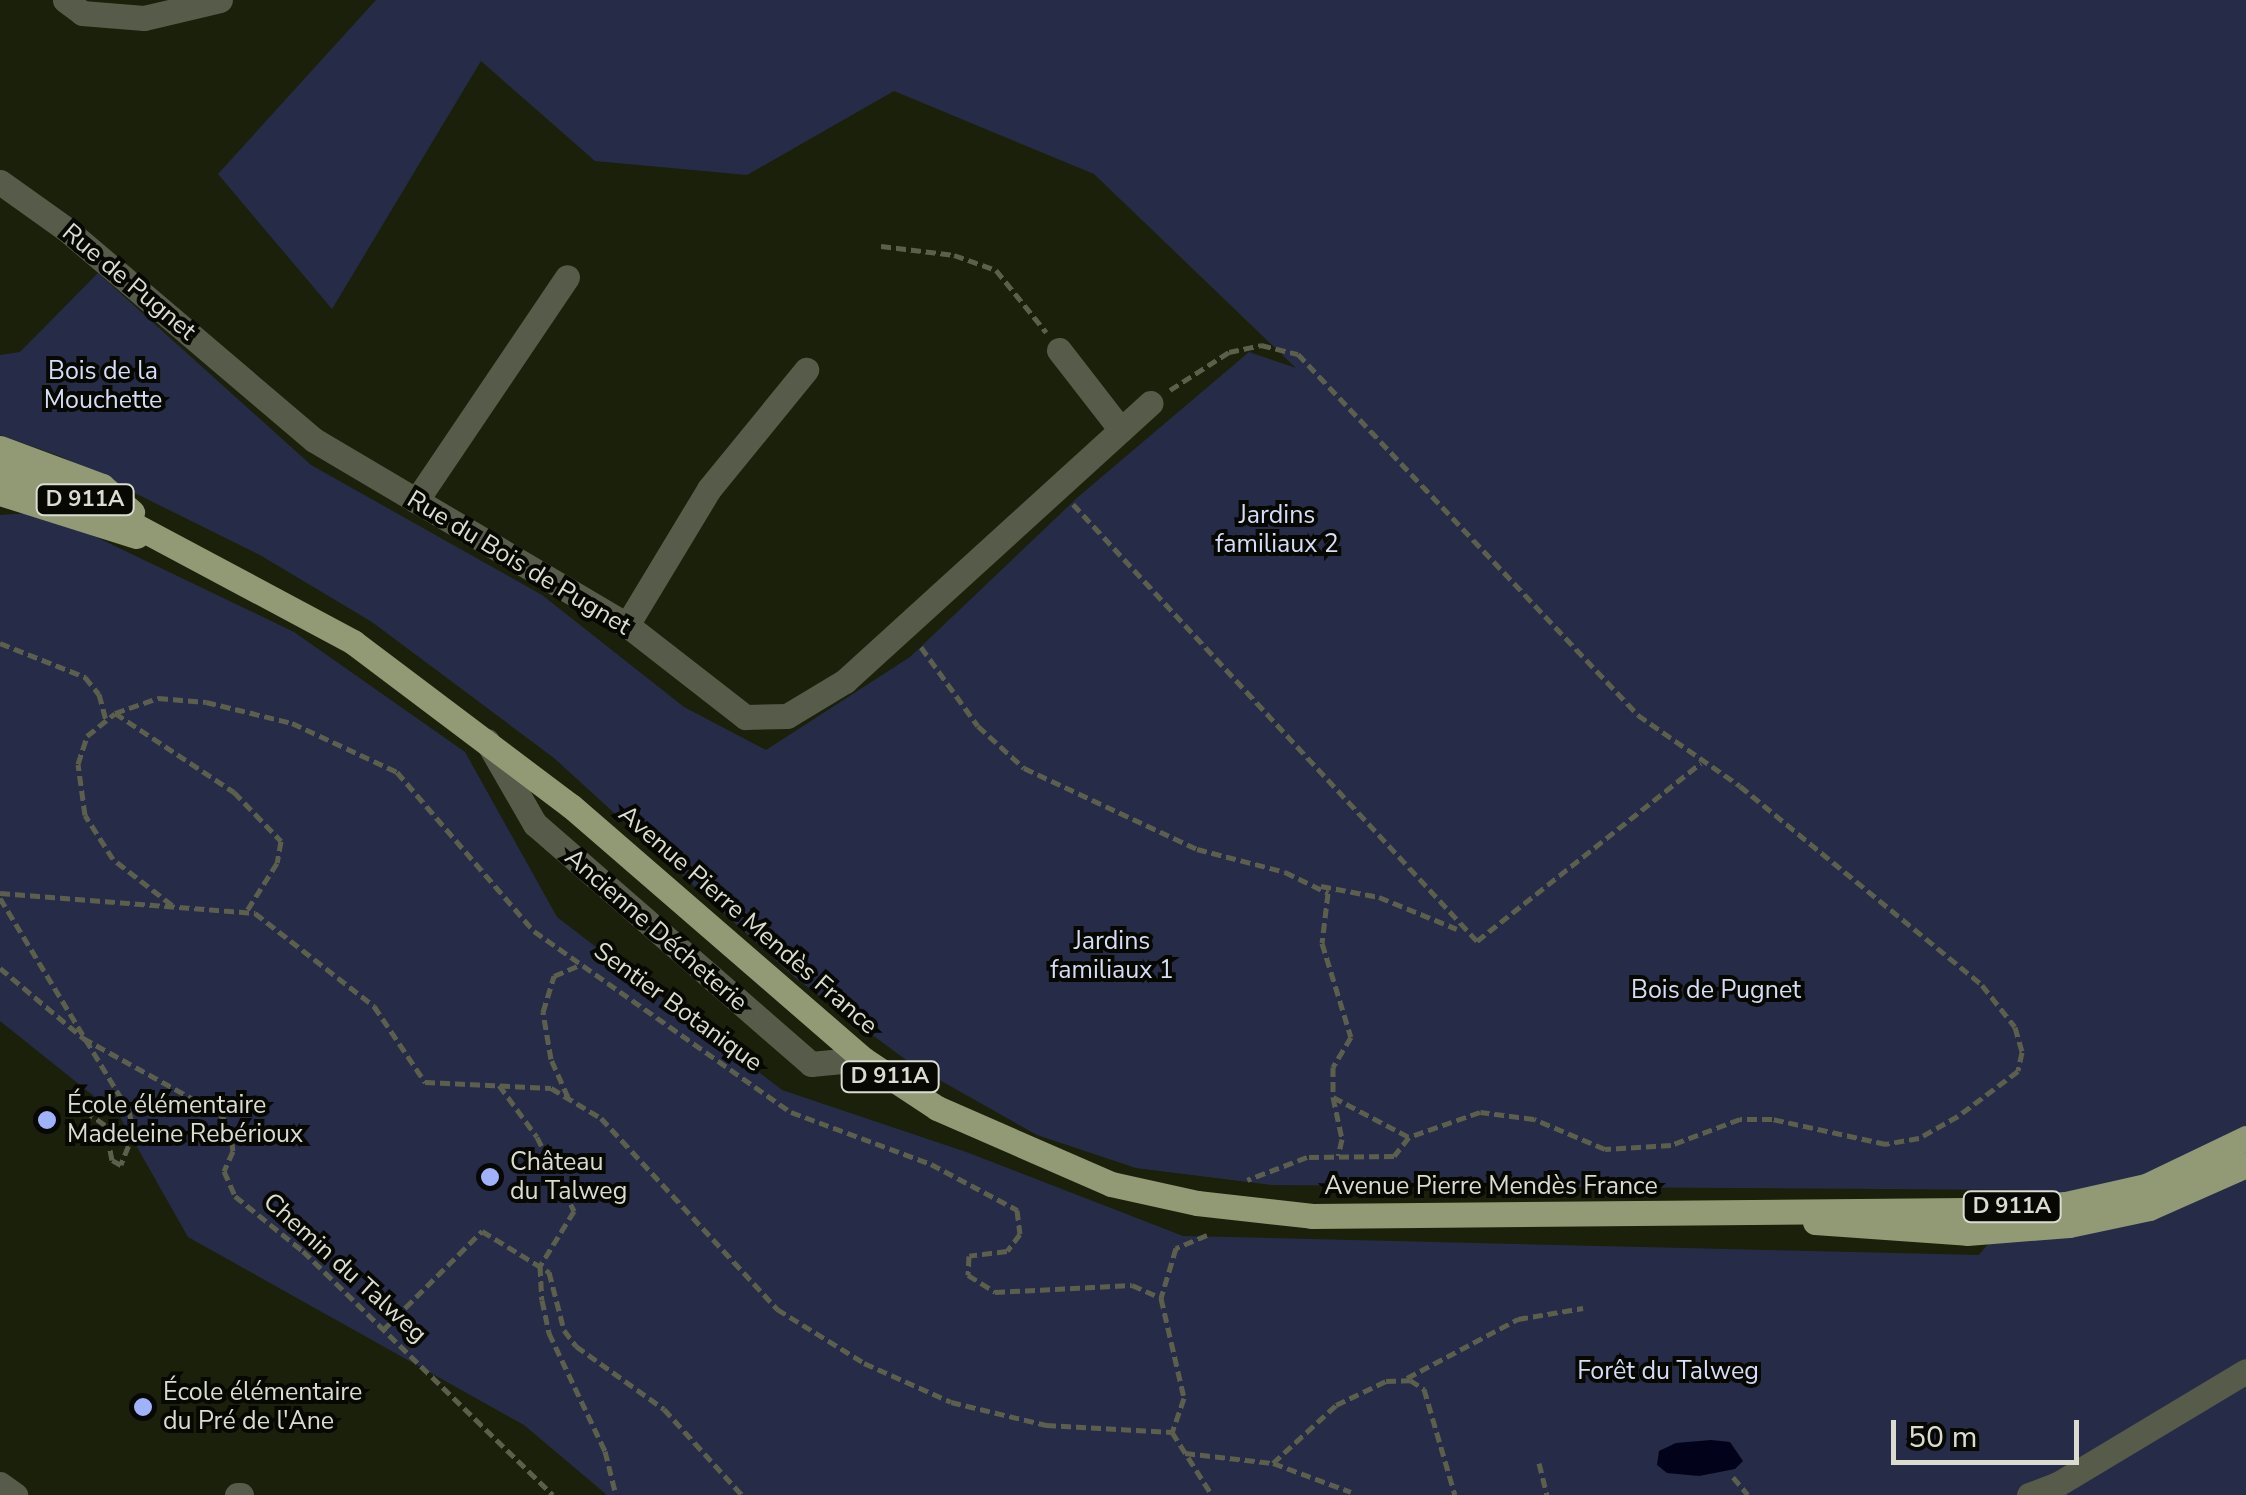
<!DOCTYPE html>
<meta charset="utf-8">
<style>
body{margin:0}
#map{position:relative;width:2246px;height:1495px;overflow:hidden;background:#1b200a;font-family:"Nunito Sans",sans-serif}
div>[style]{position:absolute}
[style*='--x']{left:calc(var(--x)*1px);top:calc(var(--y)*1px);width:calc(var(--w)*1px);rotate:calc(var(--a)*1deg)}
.green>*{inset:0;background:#262c48}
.water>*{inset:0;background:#02021b}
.path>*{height:5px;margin-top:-2.5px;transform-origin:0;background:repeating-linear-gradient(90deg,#5b5f4c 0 10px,transparent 0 15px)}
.minor>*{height:25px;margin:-12.5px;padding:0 12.5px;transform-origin:12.5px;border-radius:12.5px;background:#575b4a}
.major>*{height:25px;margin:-12.5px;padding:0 12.5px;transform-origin:12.5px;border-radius:12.5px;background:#919a75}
.dots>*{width:28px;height:28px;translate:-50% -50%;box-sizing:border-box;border:5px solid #070802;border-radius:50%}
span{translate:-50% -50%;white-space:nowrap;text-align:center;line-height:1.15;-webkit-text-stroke:8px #070802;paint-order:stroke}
.shield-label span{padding:2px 8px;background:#070802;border:2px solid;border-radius:8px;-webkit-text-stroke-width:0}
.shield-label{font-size:22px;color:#d9dccf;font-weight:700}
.street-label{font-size:25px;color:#d9dccf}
.park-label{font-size:25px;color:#d6ddf7}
.poi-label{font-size:25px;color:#d9dccf}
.left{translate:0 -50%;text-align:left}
.scale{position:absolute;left:1891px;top:1420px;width:188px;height:45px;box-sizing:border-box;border:5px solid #d9dccf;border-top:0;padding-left:12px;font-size:30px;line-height:35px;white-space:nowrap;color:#d9dccf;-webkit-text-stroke:8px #070802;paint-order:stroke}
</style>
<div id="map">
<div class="green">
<i style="clip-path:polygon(376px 0,2246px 0,2246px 1495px,607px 1495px,524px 1425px,188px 1237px,120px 1117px,0 1021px,0 515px,44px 512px,294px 632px,465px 752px,557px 917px,782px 1090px,969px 1153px,1183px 1236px,1979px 1255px,2031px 1190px,1272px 1185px,1136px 1168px,1037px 1135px,913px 1065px,794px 977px,554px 758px,372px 622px,260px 555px,62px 457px,0 435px,0 355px,20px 352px,98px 273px,311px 465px,542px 595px,684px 707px,766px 750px,910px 657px,1078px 497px,1249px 352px,1296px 368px,1094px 174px,894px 91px,747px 175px,595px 161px,481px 61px,332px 309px,218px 174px)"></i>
</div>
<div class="water">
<i style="clip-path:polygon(1711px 1440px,1730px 1442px,1743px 1461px,1735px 1469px,1699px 1476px,1667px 1473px,1657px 1465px,1659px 1451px,1676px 1443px)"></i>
</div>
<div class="path">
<i style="--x:881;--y:246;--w:74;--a:7"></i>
<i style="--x:954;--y:255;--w:45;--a:19.7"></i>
<i style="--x:996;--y:270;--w:80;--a:51.1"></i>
<i style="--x:1170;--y:390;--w:70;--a:-32.8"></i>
<i style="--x:1229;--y:352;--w:33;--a:-12"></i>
<i style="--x:1261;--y:345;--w:38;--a:14"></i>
<i style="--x:1298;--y:354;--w:496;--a:46.7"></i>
<i style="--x:1638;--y:715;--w:124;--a:34.8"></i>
<i style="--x:1740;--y:786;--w:313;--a:39.4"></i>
<i style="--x:1982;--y:985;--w:53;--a:51.8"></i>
<i style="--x:2015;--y:1027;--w:26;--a:74"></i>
<i style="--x:2022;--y:1052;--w:19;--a:102"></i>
<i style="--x:2018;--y:1071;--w:75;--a:143.1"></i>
<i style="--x:1958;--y:1116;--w:45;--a:150.6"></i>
<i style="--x:1919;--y:1138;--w:34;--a:170"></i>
<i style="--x:1886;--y:1144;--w:117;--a:-167.6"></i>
<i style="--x:1772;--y:1119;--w:32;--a:180"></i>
<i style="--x:1740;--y:1119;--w:74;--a:159.4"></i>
<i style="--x:1671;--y:1145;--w:66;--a:176.5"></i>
<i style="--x:1605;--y:1149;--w:77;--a:-157.1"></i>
<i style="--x:1534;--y:1119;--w:54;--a:-172.6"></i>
<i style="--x:1480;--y:1112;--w:75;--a:160.6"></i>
<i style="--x:1073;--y:504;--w:595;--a:47.25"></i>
<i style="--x:1477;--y:941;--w:286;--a:-38.5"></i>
<i style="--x:0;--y:643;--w:92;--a:21.8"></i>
<i style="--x:85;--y:677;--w:22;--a:51"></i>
<i style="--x:99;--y:694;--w:27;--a:75"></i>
<i style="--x:921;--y:647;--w:97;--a:54.2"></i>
<i style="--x:978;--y:726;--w:62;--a:42.4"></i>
<i style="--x:1024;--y:768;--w:191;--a:25.1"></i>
<i style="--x:1197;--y:849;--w:91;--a:14.6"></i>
<i style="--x:1285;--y:872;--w:48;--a:26"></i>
<i style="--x:1328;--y:893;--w:50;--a:96.8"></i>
<i style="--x:1322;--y:943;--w:98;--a:72.9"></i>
<i style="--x:1351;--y:1037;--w:35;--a:121"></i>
<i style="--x:1333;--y:1067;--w:30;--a:90"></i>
<i style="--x:1333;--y:1097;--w:86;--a:27.8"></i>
<i style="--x:1409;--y:1137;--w:24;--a:128"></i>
<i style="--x:1394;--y:1156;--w:87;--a:179.3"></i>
<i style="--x:1307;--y:1157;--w:64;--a:159"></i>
<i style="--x:115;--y:713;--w:143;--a:33.6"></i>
<i style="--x:234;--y:792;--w:68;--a:46.2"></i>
<i style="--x:281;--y:841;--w:22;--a:100"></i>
<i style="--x:277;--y:863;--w:58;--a:122.3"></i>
<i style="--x:1321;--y:886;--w:59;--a:10.7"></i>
<i style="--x:1379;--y:897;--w:84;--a:22.3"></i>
<i style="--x:0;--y:893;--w:256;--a:4.5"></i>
<i style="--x:255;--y:913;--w:151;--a:38"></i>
<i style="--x:374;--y:1006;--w:92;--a:56.1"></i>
<i style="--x:425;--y:1082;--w:126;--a:2.7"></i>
<i style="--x:551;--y:1088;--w:58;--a:31"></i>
<i style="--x:601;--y:1118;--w:260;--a:47.3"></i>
<i style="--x:777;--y:1309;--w:102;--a:31.8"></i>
<i style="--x:864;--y:1363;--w:95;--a:24.1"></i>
<i style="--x:951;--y:1402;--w:98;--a:13.6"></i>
<i style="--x:1046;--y:1425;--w:126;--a:3.2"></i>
<i style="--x:0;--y:898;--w:249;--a:58.8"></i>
<i style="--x:129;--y:1111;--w:22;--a:77"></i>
<i style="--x:134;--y:1132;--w:35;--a:112"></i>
<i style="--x:121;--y:1165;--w:10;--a:-151"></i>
<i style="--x:112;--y:1160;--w:36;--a:-101"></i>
<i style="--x:105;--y:1125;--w:37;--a:-145"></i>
<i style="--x:172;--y:905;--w:75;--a:-142.1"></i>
<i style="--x:113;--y:859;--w:52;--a:-122.5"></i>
<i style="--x:85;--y:815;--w:51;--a:-97.8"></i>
<i style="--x:78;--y:764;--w:29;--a:-72"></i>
<i style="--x:87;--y:736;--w:36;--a:-39"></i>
<i style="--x:115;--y:713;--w:46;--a:-19.2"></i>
<i style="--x:158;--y:698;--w:48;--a:4.8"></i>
<i style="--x:206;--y:702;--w:89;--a:13.7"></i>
<i style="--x:292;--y:723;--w:116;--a:25"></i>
<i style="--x:397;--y:772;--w:210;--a:49.3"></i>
<i style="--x:534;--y:931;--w:314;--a:35.2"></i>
<i style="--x:791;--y:1112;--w:149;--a:20.4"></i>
<i style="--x:931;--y:1164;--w:98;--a:28.1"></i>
<i style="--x:1017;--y:1210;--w:24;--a:83"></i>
<i style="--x:1020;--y:1234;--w:21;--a:127"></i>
<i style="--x:1007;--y:1251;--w:38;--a:173"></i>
<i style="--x:969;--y:1256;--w:19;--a:93"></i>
<i style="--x:968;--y:1275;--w:32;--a:32"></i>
<i style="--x:995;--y:1292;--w:137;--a:-2.9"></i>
<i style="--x:1132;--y:1285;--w:32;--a:24"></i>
<i style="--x:0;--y:968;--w:109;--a:40.1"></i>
<i style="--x:83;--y:1038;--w:157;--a:29"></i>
<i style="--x:220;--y:1114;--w:16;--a:52"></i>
<i style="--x:230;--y:1127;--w:24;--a:83"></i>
<i style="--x:233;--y:1151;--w:22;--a:114"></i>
<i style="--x:224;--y:1171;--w:27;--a:66"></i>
<i style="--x:235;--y:1196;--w:87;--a:39"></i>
<i style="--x:303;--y:1251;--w:349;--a:44.3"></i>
<i style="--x:499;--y:1085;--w:64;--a:53.8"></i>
<i style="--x:537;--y:1137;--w:83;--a:63.4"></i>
<i style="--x:574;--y:1211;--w:65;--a:121.7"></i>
<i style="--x:540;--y:1266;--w:34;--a:87"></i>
<i style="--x:542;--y:1300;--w:34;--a:78"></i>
<i style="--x:549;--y:1333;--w:131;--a:64.6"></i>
<i style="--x:605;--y:1451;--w:45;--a:76"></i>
<i style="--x:568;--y:1097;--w:42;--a:-114.1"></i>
<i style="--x:551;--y:1059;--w:48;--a:-99.7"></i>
<i style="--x:543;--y:1012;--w:38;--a:-73"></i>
<i style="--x:554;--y:976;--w:30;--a:-23"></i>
<i style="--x:1333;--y:1097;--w:43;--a:77.9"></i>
<i style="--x:1342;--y:1139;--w:17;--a:103"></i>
<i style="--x:1207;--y:1235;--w:34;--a:157"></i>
<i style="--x:1176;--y:1248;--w:52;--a:106.7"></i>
<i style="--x:1161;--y:1298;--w:103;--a:77"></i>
<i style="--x:1184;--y:1398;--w:36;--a:109"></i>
<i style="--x:1172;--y:1432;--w:75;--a:57.6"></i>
<i style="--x:384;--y:1329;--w:139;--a:-45"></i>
<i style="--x:482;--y:1231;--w:79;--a:31.5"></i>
<i style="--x:549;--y:1272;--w:60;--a:75.5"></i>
<i style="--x:564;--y:1330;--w:20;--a:53"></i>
<i style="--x:576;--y:1346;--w:108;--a:35.6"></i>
<i style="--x:664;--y:1409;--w:116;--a:47.8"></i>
<i style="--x:1407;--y:1378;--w:126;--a:-28"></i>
<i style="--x:1518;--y:1319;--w:66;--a:-9.6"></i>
<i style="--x:1185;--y:1453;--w:89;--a:6.5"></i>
<i style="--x:1273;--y:1463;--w:83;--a:20.4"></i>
<i style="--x:1273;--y:1463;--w:86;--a:-42.6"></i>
<i style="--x:1336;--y:1405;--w:55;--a:-25.6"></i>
<i style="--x:1386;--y:1381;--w:24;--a:-2"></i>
<i style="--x:1410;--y:1380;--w:17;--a:33"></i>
<i style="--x:1424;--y:1389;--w:110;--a:73.7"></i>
<i style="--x:1539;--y:1463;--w:33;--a:76"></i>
<i style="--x:1733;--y:1477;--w:23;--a:50"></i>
</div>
<div class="minor">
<i style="--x:65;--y:0;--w:21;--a:37"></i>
<i style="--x:82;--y:13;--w:62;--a:4.6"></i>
<i style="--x:144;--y:18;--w:78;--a:-13.3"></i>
<i style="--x:0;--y:182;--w:81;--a:35.5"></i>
<i style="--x:66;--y:229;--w:326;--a:40.4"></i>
<i style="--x:314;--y:440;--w:364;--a:30.6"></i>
<i style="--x:627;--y:625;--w:150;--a:37.9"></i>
<i style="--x:745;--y:717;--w:42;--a:-1.4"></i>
<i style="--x:787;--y:716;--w:68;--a:-31.1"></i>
<i style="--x:845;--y:681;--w:413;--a:-42.3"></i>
<i style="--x:1059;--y:350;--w:101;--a:52.2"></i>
<i style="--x:416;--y:501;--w:270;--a:-56"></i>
<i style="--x:627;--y:625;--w:159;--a:-58.9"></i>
<i style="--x:709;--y:489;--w:154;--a:-50.8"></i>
<i style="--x:487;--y:741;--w:96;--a:60"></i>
<i style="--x:535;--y:824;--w:366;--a:41"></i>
<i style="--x:811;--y:1064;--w:52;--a:-5.5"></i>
<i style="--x:0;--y:1484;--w:19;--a:36"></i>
<i style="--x:237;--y:1495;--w:4;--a:0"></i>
<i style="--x:2029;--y:1495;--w:31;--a:-21"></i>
<i style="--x:2058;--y:1484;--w:219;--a:-31"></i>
</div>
<div class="major">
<i style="--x:0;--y:448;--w:109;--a:20.4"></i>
<i style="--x:102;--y:486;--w:40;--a:41"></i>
<i style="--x:0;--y:468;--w:99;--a:20.6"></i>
<i style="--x:93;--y:503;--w:295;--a:28.1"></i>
<i style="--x:353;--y:642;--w:273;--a:37"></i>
<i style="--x:571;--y:806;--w:386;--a:40.9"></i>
<i style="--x:863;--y:1059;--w:89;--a:33.5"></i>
<i style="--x:937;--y:1108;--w:190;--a:23.6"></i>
<i style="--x:1111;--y:1184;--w:88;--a:12.5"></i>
<i style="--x:1197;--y:1203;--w:116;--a:6.4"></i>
<i style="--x:1312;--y:1216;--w:654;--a:-0.53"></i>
<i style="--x:1966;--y:1210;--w:100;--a:-3.4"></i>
<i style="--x:2066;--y:1204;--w:82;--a:-12.7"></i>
<i style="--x:2146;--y:1186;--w:111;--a:-25.6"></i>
<i style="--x:0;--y:493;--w:143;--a:17.5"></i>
<i style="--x:1815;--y:1222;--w:152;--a:4.1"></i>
<i style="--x:1967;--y:1233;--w:102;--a:-4.5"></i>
<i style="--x:2069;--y:1225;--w:82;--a:-12"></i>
<i style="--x:2149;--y:1208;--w:106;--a:-23.9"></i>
</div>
<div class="dots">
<i style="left:47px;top:1120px;background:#a1b2fd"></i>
<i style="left:490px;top:1177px;background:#a1b2fd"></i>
<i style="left:143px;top:1407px;background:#a1b2fd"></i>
</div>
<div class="shield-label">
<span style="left:85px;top:500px">D 911A</span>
<span style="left:890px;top:1077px">D 911A</span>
<span style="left:2012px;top:1207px">D 911A</span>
</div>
<div class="street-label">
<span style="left:129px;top:282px;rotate:40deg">Rue de Pugnet</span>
<span style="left:519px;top:563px;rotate:31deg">Rue du Bois de Pugnet</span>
<span style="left:748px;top:920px;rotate:41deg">Avenue Pierre Mendès France</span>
<span style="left:656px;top:930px;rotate:41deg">Ancienne Décheterie</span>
<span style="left:678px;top:1007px;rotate:36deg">Sentier Botanique</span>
<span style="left:1491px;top:1186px">Avenue Pierre Mendès France</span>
<span style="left:345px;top:1268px;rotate:42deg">Chemin du Talweg</span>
</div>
<div class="park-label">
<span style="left:103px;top:386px">Bois de la<br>Mouchette</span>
<span style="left:1277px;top:530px">Jardins<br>familiaux 2</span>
<span style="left:1112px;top:956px">Jardins<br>familiaux 1</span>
<span style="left:1716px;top:990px">Bois de Pugnet</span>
<span style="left:1668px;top:1371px">Forêt du Talweg</span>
</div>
<div class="poi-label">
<span class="left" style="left:67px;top:1120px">École élémentaire<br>Madeleine Rebérioux</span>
<span class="left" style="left:510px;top:1177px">Château<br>du Talweg</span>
<span class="left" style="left:163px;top:1407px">École élémentaire<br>du Pré de l'Ane</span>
</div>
<div class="scale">50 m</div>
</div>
